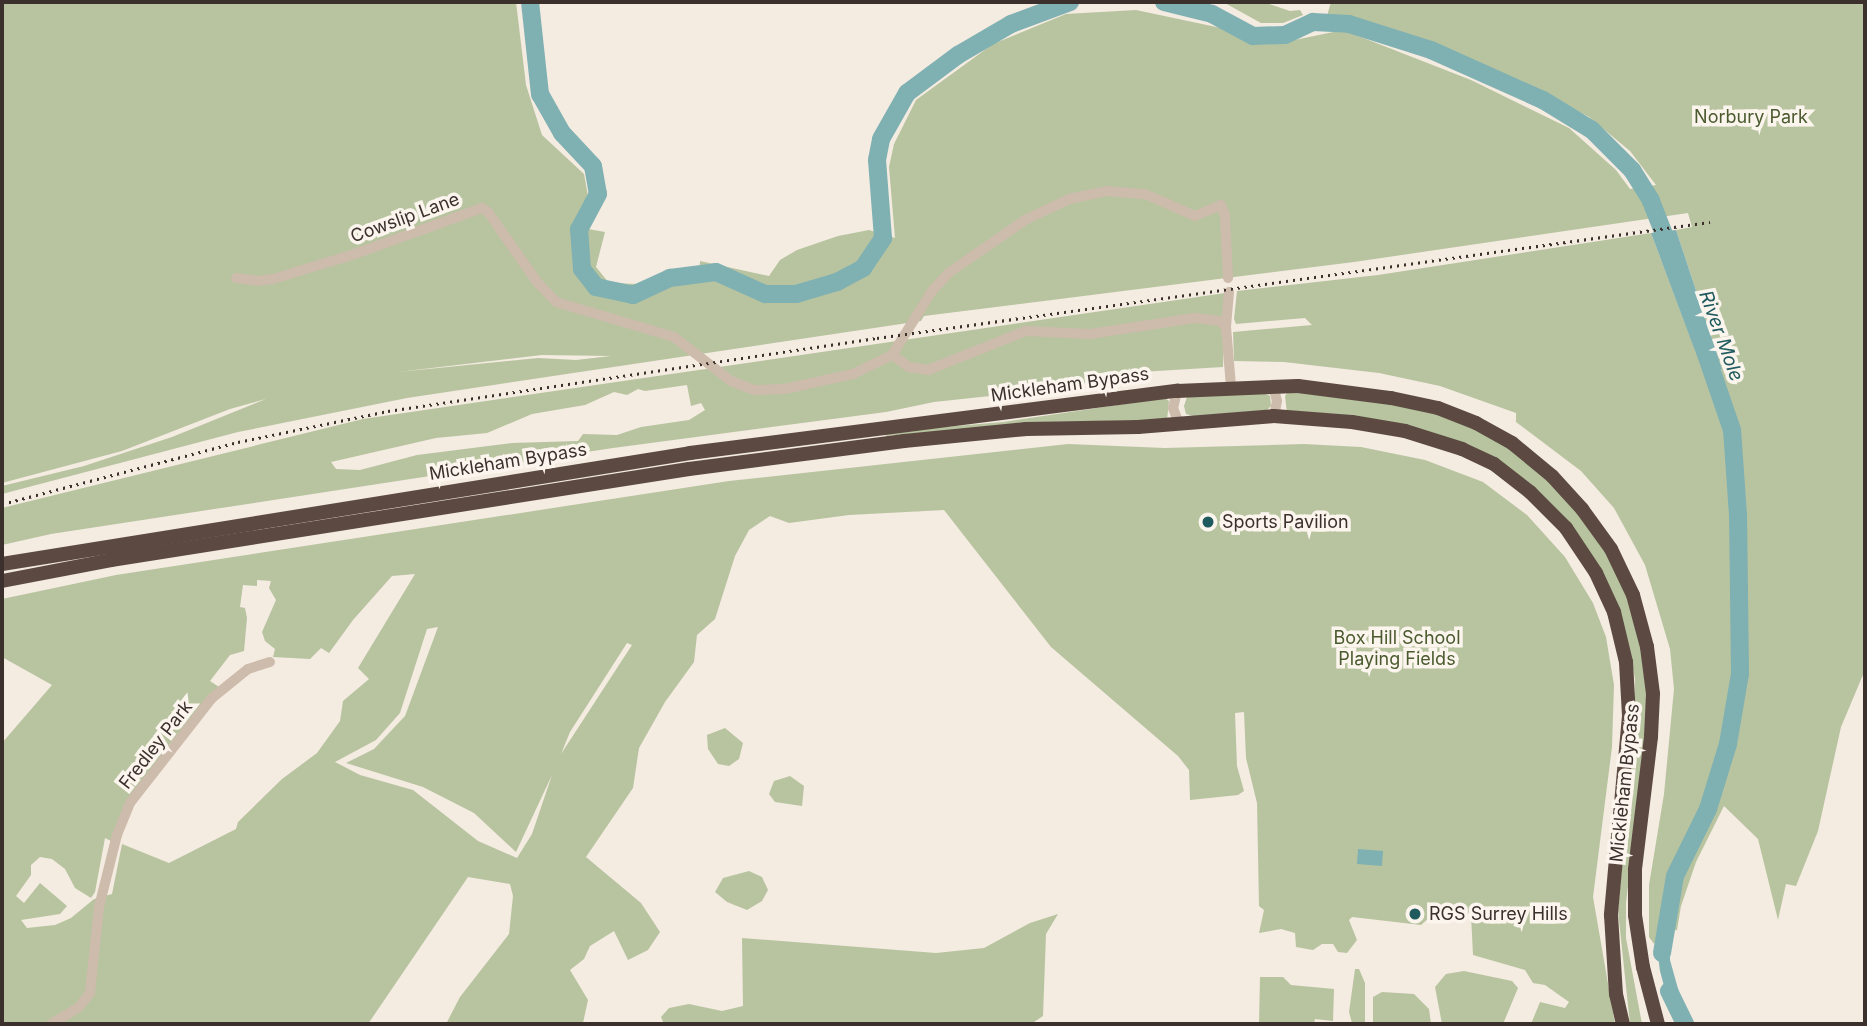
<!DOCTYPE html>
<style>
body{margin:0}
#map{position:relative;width:1867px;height:1026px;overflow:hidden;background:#f4ebe1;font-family:Inter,sans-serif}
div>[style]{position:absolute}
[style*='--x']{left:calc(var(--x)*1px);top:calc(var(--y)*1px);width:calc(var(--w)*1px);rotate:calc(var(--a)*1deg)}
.green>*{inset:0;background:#b8c4a0}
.water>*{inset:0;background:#7fb0b2}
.river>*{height:18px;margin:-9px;padding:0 9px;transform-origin:9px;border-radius:9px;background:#7fb0b2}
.minor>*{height:10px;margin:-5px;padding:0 5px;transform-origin:5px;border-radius:5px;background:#cdbbac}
.highway>*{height:14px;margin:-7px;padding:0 7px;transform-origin:7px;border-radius:7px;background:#5c4a42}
.rail>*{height:2.5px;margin-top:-1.25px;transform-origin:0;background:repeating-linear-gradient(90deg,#3b302b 0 2px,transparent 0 7px)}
.dots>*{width:19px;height:19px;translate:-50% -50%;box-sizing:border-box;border:4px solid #fbf5ee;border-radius:50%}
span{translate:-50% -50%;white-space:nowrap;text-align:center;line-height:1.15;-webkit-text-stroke:7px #fbf5ee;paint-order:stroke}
.park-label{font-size:18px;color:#4a5a2e}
.street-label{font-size:18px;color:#3b302b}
.poi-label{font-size:18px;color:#3b302b}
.left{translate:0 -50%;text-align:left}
.water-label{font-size:19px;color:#1f5a5e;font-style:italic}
.frame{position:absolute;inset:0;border:4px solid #3b302b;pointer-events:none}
</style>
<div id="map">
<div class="green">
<i style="clip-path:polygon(evenodd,2px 2px,516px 2px,526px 85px,542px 135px,584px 174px,588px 196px,577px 227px,605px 232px,596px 267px,609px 283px,638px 284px,645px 298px,671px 287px,699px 281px,700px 261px,769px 276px,780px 260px,797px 250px,838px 236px,869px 230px,895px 238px,889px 167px,894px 144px,916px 100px,993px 44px,1066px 14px,1136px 10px,1221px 28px,1248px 41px,1280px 43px,1343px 30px,1471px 80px,1569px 128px,1616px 170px,1630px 189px,1656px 185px,1630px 151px,1589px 117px,1527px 84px,1444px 49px,1368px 23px,1327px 16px,1331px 2px,1865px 2px,1865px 670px,1841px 727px,1818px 831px,1796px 886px,1786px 884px,1778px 920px,1758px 839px,1724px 806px,1696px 862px,1681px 906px,1677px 930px,1661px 932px,1654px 944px,1649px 937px,1649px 885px,1664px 794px,1674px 689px,1670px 649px,1645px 565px,1614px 508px,1581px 471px,1516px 422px,1516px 413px,1440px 386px,1379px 373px,1284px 362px,1234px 361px,1233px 332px,1312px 325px,1305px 318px,1236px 324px,1234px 319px,1237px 291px,1378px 275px,1651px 233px,1697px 355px,1707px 375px,1722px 369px,1676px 230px,1692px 227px,1688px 213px,1354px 262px,924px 316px,921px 321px,407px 398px,238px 432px,2px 494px,2px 486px,84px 466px,172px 437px,266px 399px,230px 409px,122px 451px,2px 483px,2px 2px,542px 355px,611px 356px,576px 360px,538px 358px,398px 372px,542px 355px)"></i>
<i style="clip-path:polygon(1223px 2px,1263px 2px,1290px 11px,1300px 10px,1303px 15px,1283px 23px,1261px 23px)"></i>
<i style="clip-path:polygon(evenodd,1225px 293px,1223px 367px,1140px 372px,1057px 389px,934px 402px,886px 412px,613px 448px,51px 534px,2px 545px,2px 508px,363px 419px,1225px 293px,687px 385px,691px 406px,701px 403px,705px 410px,689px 420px,641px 427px,617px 435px,583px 434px,578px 441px,512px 443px,417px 455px,360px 470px,336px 469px,331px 462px,436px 438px,487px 433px,532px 414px,585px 405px,614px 392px,627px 395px,638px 389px,645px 391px,687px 385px)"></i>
<i style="clip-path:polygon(1289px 391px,1378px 400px,1425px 410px,1471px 426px,1507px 445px,1563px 493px,1616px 568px,1631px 606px,1642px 652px,1646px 689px,1646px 734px,1626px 903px,1626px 938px,1642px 1024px,1630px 1024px,1618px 911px,1635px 720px,1635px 679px,1628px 642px,1577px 534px,1467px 447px,1287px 413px,1285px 396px)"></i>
<i style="clip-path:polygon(1262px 392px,1270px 396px,1271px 406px,1267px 410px,1193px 416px,1186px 414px,1184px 406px,1187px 397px)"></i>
<i style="clip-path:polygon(1165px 398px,1169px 401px,1167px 420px,1043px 422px,886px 436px,885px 432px,1003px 422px)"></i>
<i style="clip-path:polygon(evenodd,1068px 444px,1165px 448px,1304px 444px,1361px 447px,1425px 460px,1483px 482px,1527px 515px,1565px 557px,1593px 603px,1606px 637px,1614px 685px,1612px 747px,1593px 897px,1615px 1024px,1531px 1024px,1540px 1002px,1565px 1008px,1569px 1002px,1545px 985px,1533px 983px,1525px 970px,1473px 955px,1471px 915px,1461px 914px,1460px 918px,1431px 916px,1421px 925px,1352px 917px,1349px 920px,1357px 940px,1347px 953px,1338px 952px,1333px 944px,1322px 944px,1313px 950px,1296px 947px,1295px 933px,1281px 929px,1259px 933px,1264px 910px,1259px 906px,1257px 803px,1246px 758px,1244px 712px,1235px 713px,1237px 766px,1244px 791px,1238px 795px,1190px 800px,1189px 770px,1178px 756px,1051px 647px,944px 510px,849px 515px,789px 523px,770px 516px,749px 530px,735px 556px,715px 619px,697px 635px,694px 662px,665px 702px,639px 748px,633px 788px,586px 857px,641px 903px,660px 932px,648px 950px,628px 960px,614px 931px,590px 946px,584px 959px,570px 970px,588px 1000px,583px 1023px,446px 1024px,460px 997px,509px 934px,513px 896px,510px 884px,468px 877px,368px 1024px,2px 1024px,2px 743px,52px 685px,2px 657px,2px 599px,116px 575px,729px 481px,1068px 444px,415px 574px,358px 668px,369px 679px,343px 701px,340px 721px,317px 753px,282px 779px,238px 822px,236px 829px,169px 863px,122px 844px,112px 894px,94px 899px,71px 918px,55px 925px,27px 928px,21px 920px,60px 914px,67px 906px,40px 883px,24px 903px,16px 896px,31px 875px,31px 865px,40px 857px,52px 859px,65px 869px,75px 888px,91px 898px,95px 892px,105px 838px,111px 841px,169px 745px,219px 687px,210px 681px,230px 655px,244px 651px,247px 618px,245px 608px,240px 607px,243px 585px,257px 586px,257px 580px,271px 581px,269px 588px,276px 600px,262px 632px,265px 641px,275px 649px,273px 657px,310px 659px,321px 648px,329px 653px,353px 620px,392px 576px,415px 574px,1068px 444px,438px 627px,405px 716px,374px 749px,346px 763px,423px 787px,474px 813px,516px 852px,552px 775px,532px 834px,517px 858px,478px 841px,413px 790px,360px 775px,335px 762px,376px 740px,400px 713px,427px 629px,438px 627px,1068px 444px,627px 643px,632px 645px,561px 754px,570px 732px,627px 643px)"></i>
<i style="clip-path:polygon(725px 728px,743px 743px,739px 759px,729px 766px,718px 764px,708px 749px,707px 735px)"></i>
<i style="clip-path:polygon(790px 776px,804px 786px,802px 806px,775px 802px,769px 794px,774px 781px)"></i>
<i style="clip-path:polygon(749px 871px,762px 877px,768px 890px,762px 901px,747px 910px,727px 902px,715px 892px,723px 878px)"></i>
<i style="clip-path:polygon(1058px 914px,1046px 934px,1043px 1016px,1031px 1024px,673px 1024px,663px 1022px,661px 1017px,669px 1008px,689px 1004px,722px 1011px,743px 1006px,742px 938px,936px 953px,984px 948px,1030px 923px)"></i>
<i style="clip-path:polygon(1355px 969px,1359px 969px,1365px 983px,1365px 1024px,1352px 1023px,1349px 1012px)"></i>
<i style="clip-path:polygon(1464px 971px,1512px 981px,1518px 988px,1503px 1024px,1442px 1024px,1435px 987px,1446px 974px)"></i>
<i style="clip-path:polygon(1260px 977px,1283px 977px,1291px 985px,1334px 989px,1333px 1021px,1315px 1019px,1314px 1024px,1259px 1024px)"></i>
<i style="clip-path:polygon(1382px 992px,1414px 994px,1429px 1009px,1431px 1024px,1373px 1024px,1373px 997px)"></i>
</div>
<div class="water">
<i style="clip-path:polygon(1676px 230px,1722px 369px,1707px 375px,1697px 356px,1651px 233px)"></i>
<i style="clip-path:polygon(1358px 849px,1383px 851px,1382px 866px,1357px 864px)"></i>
<i style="clip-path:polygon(1670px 931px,1670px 960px,1680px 996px,1686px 1006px,1672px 1016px,1660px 971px,1656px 940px,1661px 932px)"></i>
</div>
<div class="river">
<i style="--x:530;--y:2;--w:93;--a:83.8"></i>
<i style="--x:540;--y:94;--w:45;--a:60.6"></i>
<i style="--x:562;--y:133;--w:45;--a:46.8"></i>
<i style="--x:593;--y:166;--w:28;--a:80"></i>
<i style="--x:598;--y:194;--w:40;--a:118"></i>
<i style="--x:579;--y:229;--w:40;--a:85.7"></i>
<i style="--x:582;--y:269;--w:23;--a:52"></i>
<i style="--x:596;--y:287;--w:38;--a:12"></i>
<i style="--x:633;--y:295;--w:41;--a:-24.7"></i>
<i style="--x:670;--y:278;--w:46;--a:-7.4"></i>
<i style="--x:716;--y:272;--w:54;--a:24.2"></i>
<i style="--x:765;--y:294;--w:31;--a:0"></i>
<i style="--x:796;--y:294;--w:43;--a:-16.3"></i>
<i style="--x:837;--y:282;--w:30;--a:-28"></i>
<i style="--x:863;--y:268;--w:36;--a:-56"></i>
<i style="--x:883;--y:238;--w:78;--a:-94.4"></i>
<i style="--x:877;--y:160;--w:21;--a:-79"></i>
<i style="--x:881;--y:139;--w:53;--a:-60.5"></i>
<i style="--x:907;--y:93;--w:64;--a:-36.7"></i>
<i style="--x:958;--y:55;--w:61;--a:-30.3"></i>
<i style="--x:1011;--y:24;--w:63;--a:-20.4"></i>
<i style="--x:1164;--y:2;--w:49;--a:14"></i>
<i style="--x:1212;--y:14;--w:47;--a:28.2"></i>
<i style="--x:1253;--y:36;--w:32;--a:-2"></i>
<i style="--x:1285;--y:35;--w:31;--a:-25"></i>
<i style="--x:1313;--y:22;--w:36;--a:3"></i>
<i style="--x:1349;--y:24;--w:86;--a:17.6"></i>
<i style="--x:1431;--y:50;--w:123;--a:24.1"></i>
<i style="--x:1543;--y:100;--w:57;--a:31.5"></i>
<i style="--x:1592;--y:130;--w:57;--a:45"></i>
<i style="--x:1632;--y:170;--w:36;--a:58"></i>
<i style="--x:1651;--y:201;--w:55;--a:68.6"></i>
<i style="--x:1662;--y:953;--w:78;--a:-80.4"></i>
<i style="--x:1675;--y:876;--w:75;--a:-63.8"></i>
<i style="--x:1708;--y:809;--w:68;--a:-72.9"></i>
<i style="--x:1728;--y:744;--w:71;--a:-80.3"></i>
<i style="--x:1740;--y:674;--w:159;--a:-90.7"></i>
<i style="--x:1738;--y:515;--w:85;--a:-94"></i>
<i style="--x:1732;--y:430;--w:83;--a:-108.9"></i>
<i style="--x:1669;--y:991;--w:37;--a:64"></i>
</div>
<div class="minor">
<i style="--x:236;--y:278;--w:21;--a:8"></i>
<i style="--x:257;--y:281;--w:16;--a:-7"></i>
<i style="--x:273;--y:279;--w:86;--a:-17"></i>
<i style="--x:355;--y:254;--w:135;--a:-19.9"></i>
<i style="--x:482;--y:208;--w:7;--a:34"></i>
<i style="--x:488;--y:212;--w:85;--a:55"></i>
<i style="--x:537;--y:282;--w:28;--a:46"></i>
<i style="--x:556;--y:302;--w:123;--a:16.5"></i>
<i style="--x:674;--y:337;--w:72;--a:37.7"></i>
<i style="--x:731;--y:381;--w:26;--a:21"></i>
<i style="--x:755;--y:390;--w:30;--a:-2"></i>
<i style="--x:785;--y:389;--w:70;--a:-12.4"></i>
<i style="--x:853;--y:374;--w:43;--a:-26"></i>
<i style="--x:892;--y:355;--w:21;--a:35"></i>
<i style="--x:909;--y:367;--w:19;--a:9"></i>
<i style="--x:928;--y:370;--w:105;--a:-21.7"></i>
<i style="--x:1026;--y:331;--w:64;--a:2.7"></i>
<i style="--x:1090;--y:334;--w:106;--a:-8.7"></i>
<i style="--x:1195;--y:318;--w:25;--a:7"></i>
<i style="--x:1220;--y:321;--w:8;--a:45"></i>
<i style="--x:1229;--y:292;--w:35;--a:95"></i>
<i style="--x:1226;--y:327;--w:60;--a:85.2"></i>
<i style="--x:892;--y:355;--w:75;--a:-58"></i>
<i style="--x:932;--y:291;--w:26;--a:-47"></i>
<i style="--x:950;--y:272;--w:91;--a:-34.7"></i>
<i style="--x:1025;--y:220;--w:49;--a:-25.5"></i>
<i style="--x:1069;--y:199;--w:39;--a:-12"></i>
<i style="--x:1107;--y:191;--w:38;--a:5"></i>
<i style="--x:1145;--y:194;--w:55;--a:23.7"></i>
<i style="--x:1195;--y:216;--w:28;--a:-23"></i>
<i style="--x:1221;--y:205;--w:12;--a:70"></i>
<i style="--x:1225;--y:216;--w:62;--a:87.2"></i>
<i style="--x:1273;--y:385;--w:16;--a:76"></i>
<i style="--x:1277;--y:401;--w:15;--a:101"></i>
<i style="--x:1177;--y:391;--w:17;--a:103"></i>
<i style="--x:1173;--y:408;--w:17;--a:69"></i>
<i style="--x:51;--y:1024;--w:33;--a:-31"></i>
<i style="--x:79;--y:1007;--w:18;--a:-52"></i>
<i style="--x:90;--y:993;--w:86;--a:-84"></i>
<i style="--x:99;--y:907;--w:74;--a:-76"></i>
<i style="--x:117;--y:835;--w:35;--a:-68"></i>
<i style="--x:130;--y:803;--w:133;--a:-52"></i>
<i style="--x:212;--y:698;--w:46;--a:-38.9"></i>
<i style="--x:248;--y:669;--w:23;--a:-18"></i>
</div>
<div class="highway">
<i style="--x:2;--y:564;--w:697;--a:-9.16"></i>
<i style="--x:690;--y:453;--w:491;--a:-7.3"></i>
<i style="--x:1177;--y:391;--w:121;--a:-2.4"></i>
<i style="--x:1298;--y:386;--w:94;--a:7.4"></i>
<i style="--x:1391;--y:398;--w:48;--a:12"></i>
<i style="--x:1438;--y:408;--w:41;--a:21.5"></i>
<i style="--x:1476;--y:423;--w:41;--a:29.1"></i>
<i style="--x:1512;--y:443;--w:52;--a:39.5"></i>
<i style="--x:1552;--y:476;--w:45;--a:47.7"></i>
<i style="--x:1582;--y:509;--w:49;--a:54.1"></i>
<i style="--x:1611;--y:549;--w:51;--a:64.4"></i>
<i style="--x:1633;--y:595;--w:54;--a:74.9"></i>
<i style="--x:1647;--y:647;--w:47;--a:82.7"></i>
<i style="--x:1653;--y:694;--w:43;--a:92.7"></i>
<i style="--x:1651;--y:737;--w:134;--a:96.9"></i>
<i style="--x:1635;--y:870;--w:45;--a:90"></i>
<i style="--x:1635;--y:915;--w:53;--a:81.3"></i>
<i style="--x:1643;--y:967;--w:59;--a:75.3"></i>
<i style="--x:2;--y:581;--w:111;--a:-10.9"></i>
<i style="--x:111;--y:560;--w:585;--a:-8.95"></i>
<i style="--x:689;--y:469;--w:217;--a:-7.4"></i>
<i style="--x:904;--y:441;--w:123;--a:-5.6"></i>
<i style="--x:1026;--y:429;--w:112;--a:-1"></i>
<i style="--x:1138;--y:427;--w:136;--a:-4.6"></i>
<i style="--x:1274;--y:416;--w:78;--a:4.4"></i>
<i style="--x:1352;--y:422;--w:54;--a:9.6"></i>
<i style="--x:1405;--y:431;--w:60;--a:17.5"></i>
<i style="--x:1462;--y:449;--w:35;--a:25"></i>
<i style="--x:1494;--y:464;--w:46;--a:37.9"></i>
<i style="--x:1530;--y:492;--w:51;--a:45"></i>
<i style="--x:1566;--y:528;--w:54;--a:56.3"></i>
<i style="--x:1596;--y:573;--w:43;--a:65.2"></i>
<i style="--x:1614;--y:612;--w:51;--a:76.5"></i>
<i style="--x:1626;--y:662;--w:54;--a:86.8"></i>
<i style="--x:1629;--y:716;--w:200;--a:95.2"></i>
<i style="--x:1611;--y:915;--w:79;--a:86.4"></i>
<i style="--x:1616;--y:994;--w:31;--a:77"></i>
</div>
<div class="rail">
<i style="--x:2;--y:504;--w:244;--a:-14.7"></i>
<i style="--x:238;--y:442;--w:153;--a:-11.7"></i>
<i style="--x:388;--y:411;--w:494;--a:-8.5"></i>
<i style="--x:877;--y:338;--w:841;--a:-7.93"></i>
</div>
<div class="dots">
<i style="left:1208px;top:522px;background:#1f5a5e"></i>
<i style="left:1415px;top:914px;background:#1f5a5e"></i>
</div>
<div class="park-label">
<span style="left:1751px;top:117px">Norbury Park</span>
<span style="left:1397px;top:649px">Box Hill School<br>Playing Fields</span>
</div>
<div class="street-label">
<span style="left:405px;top:218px;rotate:-20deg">Cowslip Lane</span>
<span style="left:1070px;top:385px;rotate:-8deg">Mickleham Bypass</span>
<span style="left:508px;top:462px;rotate:-9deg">Mickleham Bypass</span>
<span style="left:156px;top:745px;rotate:-52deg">Fredley Park</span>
<span style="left:1625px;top:783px;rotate:-84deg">Mickleham Bypass</span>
</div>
<div class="poi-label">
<span class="left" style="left:1222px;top:522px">Sports Pavilion</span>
<span class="left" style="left:1429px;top:914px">RGS Surrey Hills</span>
</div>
<div class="water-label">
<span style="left:1721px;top:336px;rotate:70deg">River Mole</span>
</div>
<div class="frame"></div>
</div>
